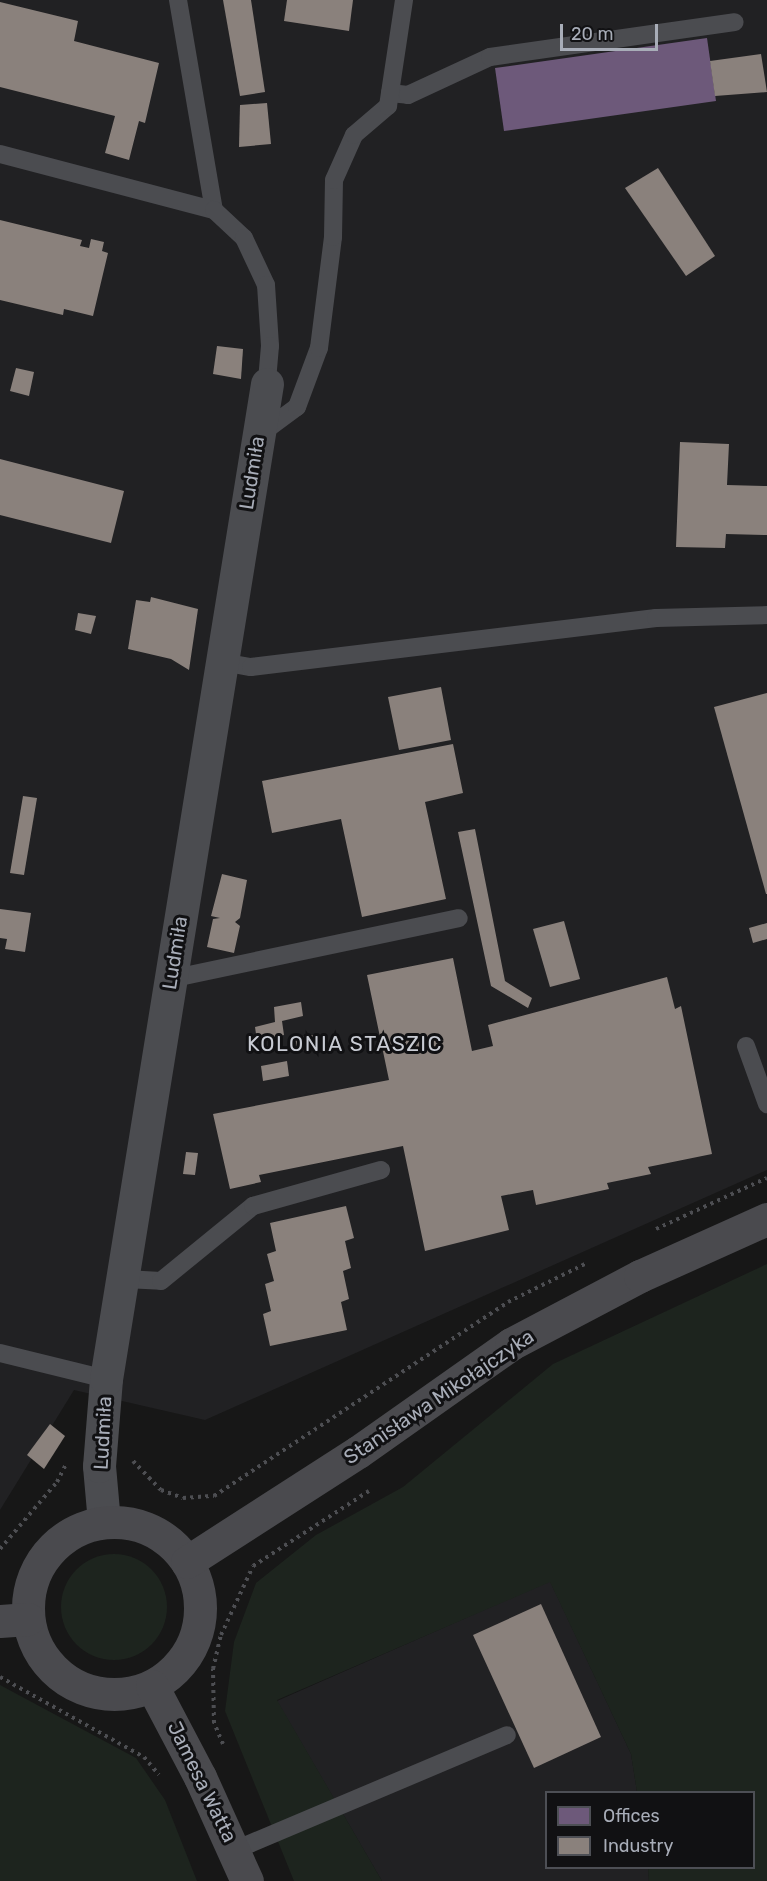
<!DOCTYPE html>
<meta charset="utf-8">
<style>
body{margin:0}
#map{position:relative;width:767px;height:1881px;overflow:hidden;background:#171717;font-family:Rubik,sans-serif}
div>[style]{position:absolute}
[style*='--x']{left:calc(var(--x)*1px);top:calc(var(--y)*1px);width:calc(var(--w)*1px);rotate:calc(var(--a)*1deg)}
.built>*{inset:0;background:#212123}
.green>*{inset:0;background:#1d241e}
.round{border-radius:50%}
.offices>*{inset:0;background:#6d597a}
.industry>*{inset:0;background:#8a817c}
.path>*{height:4px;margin-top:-2px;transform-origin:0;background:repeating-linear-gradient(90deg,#4d4e52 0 3px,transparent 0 7.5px)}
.lane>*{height:18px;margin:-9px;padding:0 9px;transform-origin:9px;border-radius:9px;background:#4b4c50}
.street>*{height:33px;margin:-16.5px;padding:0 16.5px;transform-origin:16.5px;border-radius:16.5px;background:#4b4c50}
.secondary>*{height:33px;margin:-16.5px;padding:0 16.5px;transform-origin:16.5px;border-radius:16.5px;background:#4a4a4e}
.secondary>.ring{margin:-16.5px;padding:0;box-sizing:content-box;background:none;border:33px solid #4a4a4e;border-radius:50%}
span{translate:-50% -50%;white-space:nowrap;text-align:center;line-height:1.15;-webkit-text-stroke:6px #111113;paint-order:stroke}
.street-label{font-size:20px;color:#a8adb8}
.neighbourhood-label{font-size:21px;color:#c9ccd4;letter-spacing:1.5px}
.legend{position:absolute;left:545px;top:1791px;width:210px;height:78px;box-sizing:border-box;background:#111113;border:2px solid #4d4f55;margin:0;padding:8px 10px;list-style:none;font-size:18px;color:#a8adb8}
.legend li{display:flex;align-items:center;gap:12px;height:30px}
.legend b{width:30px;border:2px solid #4d4f55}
.scale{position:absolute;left:560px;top:24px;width:98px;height:27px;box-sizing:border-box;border:3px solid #a8adb8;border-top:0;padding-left:8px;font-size:18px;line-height:21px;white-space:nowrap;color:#a8adb8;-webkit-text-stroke:4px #111113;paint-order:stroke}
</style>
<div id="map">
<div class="built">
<i style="clip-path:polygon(0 0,767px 0,767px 1170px,205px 1420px,74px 1390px,0 1510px)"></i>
<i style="clip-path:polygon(550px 1581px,631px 1754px,637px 1792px,546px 1792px,546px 1868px,648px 1868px,649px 1881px,382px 1881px,277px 1701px)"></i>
</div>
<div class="green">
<i style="clip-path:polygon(767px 1264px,767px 1881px,649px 1881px,648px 1868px,754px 1868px,754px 1792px,637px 1792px,631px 1754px,550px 1582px,277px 1700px,382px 1881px,294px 1881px,225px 1711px,234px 1642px,256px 1583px,316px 1535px,403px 1487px,553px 1364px)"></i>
<i class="round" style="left:61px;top:1554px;width:106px;height:106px"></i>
<i style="clip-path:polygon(0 1685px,136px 1758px,165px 1800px,197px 1881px,0 1881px)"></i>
</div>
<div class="offices">
<i style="clip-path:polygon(707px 38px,716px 101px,504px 131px,495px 68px)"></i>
</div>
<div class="industry">
<i style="clip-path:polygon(223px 0,251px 0,265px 92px,240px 96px)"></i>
<i style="clip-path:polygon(287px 0,353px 0,349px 31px,284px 21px)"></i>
<i style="clip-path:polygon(0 2px,78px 21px,74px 41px,159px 63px,145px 123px,139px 121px,129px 160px,105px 153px,115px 116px,0 87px)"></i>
<i style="clip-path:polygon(761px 54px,767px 92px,715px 96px,710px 61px)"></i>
<i style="clip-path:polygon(267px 103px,271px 144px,239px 147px,240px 105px)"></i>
<i style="clip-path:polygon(658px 168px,715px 256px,686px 276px,625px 188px)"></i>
<i style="clip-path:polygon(0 220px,82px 240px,80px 246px,89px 248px,91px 239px,104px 242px,102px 251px,108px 253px,93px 316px,64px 309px,63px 315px,0 300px)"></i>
<i style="clip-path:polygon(217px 346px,243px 349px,241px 379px,213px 374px)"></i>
<i style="clip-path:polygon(16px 368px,34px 372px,29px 396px,10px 391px)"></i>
<i style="clip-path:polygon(680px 442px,729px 444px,727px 485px,767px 486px,767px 535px,726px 534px,725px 548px,676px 547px)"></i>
<i style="clip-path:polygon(0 459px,124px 491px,111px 543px,0 515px)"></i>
<i style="clip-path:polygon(151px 597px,198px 609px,189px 670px,171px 659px,128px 649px,136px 600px,150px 602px)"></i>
<i style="clip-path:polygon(78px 613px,96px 616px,91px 634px,75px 630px)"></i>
<i style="clip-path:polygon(441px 687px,451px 740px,399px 750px,388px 697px)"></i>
<i style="clip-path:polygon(767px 693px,767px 894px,766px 894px,714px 707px)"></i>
<i style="clip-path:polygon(453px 744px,463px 793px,425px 802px,446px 899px,362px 917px,341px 819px,272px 833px,262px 781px)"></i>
<i style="clip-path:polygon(23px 796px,37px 798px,24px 875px,10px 873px)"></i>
<i style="clip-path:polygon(475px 829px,505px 981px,532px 998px,528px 1008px,491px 986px,458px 832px)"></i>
<i style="clip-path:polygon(222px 874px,247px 880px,240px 918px,235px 922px,240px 926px,234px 953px,207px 947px,213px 919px,220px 918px,211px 916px)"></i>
<i style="clip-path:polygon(0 909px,31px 913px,25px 952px,5px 949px,7px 939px,0 938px)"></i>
<i style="clip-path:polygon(564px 921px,580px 979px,550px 987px,533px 929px)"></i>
<i style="clip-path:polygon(767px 923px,767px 939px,753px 943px,749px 928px)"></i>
<i style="clip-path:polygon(453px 958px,472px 1051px,493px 1046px,488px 1025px,667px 977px,675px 1009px,681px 1006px,712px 1154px,648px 1167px,651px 1174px,607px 1183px,609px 1189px,536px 1205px,533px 1190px,501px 1196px,509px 1230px,425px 1251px,403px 1146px,259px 1175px,261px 1182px,230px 1189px,213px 1114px,389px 1080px,367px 975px)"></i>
<i style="clip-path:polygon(301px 1002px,303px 1016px,282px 1021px,284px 1035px,257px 1041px,255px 1027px,275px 1022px,274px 1007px)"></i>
<i style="clip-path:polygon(313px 1035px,315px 1049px,298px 1051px,295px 1038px)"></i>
<i style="clip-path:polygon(287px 1061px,289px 1076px,263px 1081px,261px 1066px)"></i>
<i style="clip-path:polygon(186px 1152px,198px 1153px,195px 1175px,183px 1174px)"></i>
<i style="clip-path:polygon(346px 1206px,354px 1238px,345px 1241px,351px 1268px,343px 1271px,349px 1299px,341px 1302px,347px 1330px,270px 1346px,263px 1314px,271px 1311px,265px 1284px,274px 1281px,267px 1254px,276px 1251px,270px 1223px)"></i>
<i style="clip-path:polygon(50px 1424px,65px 1436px,44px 1469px,27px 1455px)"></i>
<i style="clip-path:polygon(541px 1604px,601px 1737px,534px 1768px,473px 1635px)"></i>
</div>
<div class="path">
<i style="--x:656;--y:1229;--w:122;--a:-24.7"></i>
<i style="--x:133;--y:1461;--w:40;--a:46"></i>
<i style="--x:161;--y:1490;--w:23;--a:20"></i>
<i style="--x:183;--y:1498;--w:31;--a:-4"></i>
<i style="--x:214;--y:1496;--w:352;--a:-33.4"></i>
<i style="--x:508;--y:1302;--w:88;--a:-26.3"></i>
<i style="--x:0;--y:1549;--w:88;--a:-49.6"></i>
<i style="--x:57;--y:1482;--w:18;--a:-63"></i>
<i style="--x:0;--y:1677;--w:165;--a:29.1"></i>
<i style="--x:144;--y:1757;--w:23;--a:50"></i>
<i style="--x:223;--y:1744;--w:23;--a:-113"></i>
<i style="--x:214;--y:1723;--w:54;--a:-91.1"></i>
<i style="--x:213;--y:1669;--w:35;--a:-77"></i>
<i style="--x:221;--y:1635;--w:76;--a:-65.1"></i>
<i style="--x:253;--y:1566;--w:138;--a:-32.9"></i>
</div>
<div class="lane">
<i style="--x:178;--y:0;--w:213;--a:80.3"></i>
<i style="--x:390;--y:93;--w:18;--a:6"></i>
<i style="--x:408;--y:95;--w:90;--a:-24.9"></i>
<i style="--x:490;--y:57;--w:247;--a:-8.1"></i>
<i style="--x:0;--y:154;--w:221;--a:14.7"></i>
<i style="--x:214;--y:210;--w:41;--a:43"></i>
<i style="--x:244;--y:238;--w:52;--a:64.9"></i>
<i style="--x:266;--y:285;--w:61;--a:86.2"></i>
<i style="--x:270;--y:346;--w:38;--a:95"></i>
<i style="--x:259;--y:435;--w:47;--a:-36.4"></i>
<i style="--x:297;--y:407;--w:63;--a:-69.6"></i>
<i style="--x:319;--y:348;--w:112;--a:-82.8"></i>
<i style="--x:333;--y:237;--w:57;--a:-89"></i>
<i style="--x:334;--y:180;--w:49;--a:-66"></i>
<i style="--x:354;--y:135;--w:45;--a:-40.5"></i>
<i style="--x:388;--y:106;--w:107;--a:-81.4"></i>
<i style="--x:222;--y:662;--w:29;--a:10"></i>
<i style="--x:251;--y:667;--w:408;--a:-6.9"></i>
<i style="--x:656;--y:618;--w:111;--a:-1.5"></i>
<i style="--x:170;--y:979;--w:295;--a:-11.9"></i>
<i style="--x:746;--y:1046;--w:62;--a:70.1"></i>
<i style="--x:125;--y:1279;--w:36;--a:3"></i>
<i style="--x:161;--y:1281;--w:119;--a:-39.2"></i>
<i style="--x:253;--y:1206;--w:133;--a:-15.7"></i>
<i style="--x:0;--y:1353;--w:109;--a:13.8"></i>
<i style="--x:235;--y:1850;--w:295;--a:-22.9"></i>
</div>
<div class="street">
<i style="--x:104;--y:1522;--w:56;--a:-95.1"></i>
<i style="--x:99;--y:1466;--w:87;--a:-85.4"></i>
<i style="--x:106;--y:1379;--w:1008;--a:-80.81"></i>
</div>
<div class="secondary">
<i class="ring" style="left:28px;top:1522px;width:139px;height:139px"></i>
<i style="--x:187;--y:1562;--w:203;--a:-32.8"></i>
<i style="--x:358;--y:1452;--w:187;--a:-35.2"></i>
<i style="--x:511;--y:1344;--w:146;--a:-27.8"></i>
<i style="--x:640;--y:1276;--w:139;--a:-24.2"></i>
<i style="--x:0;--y:1621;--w:28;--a:-4"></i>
<i style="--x:152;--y:1686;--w:103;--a:62.2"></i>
<i style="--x:200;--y:1777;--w:114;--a:65.7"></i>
</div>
<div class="street-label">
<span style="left:252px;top:473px;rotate:-81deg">Ludmiła</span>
<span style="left:175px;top:953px;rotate:-81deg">Ludmiła</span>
<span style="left:439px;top:1397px;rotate:-34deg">Stanisława Mikołajczyka</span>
<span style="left:103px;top:1433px;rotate:-87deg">Ludmiła</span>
<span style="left:202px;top:1782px;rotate:64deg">Jamesa Watta</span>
</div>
<div class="neighbourhood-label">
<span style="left:345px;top:1044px">KOLONIA STASZIC</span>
</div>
<ul class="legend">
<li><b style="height:16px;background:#6d597a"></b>Offices</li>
<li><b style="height:16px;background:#8a817c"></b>Industry</li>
</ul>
<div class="scale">20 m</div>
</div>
